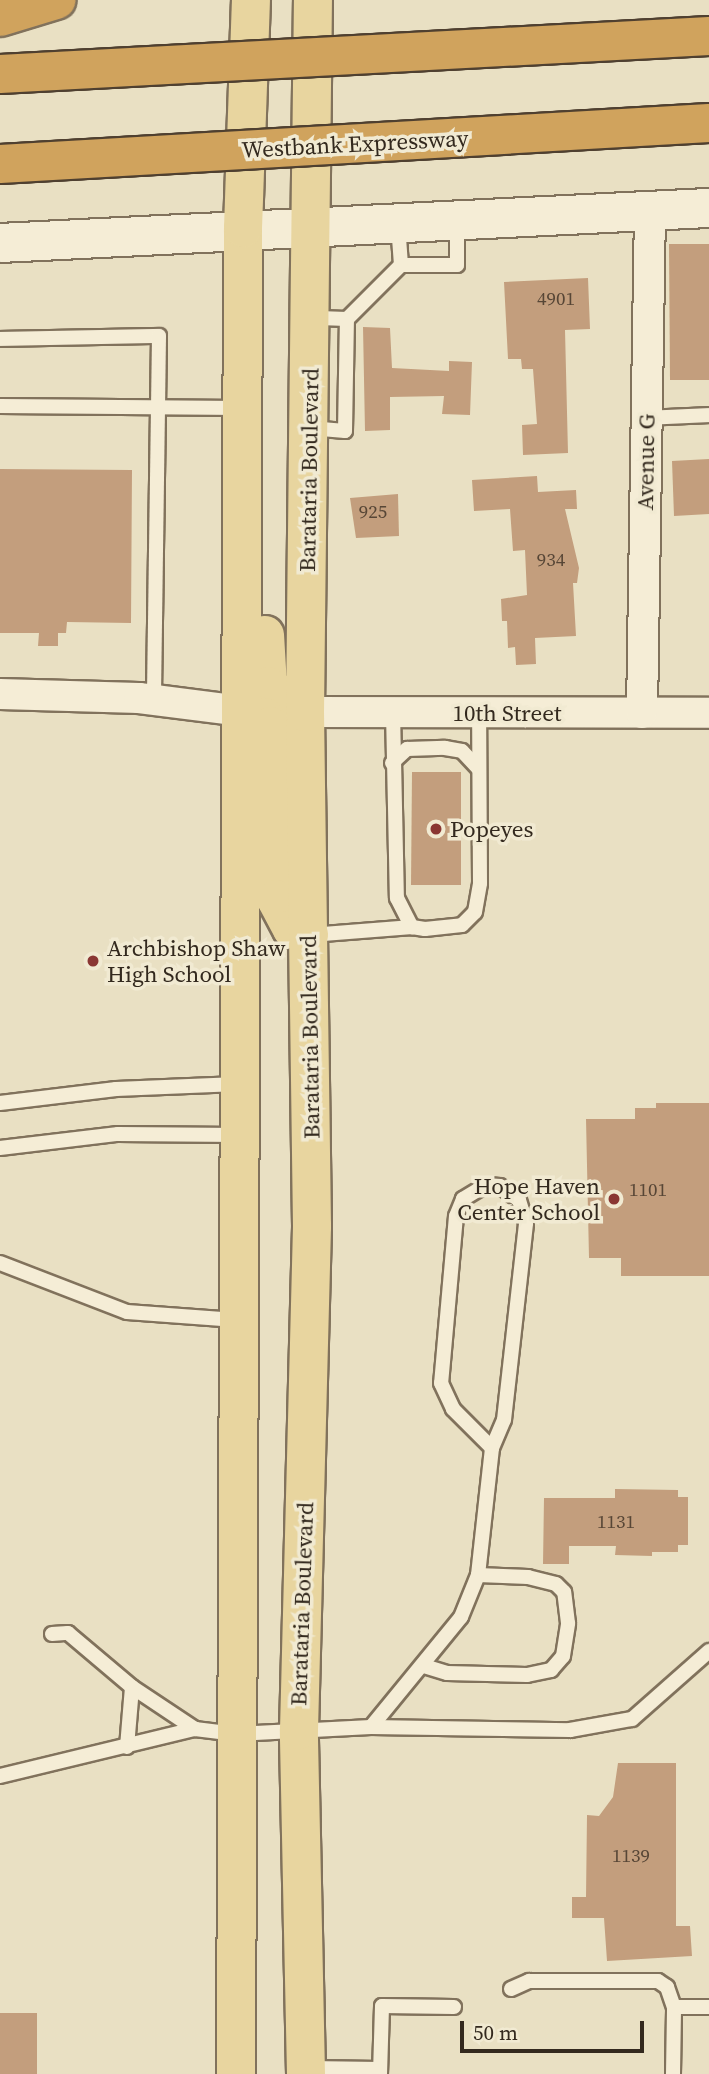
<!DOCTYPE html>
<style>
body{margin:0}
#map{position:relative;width:709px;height:2074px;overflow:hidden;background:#e9e0c3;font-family:"Source Serif 4",serif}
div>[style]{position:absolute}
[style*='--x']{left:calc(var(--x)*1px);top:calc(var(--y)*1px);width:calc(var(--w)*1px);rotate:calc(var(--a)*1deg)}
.building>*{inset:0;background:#c39e7d}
.roads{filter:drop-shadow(2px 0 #81725c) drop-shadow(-2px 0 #81725c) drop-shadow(0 2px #81725c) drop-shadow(0 -2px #81725c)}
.service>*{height:14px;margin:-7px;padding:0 7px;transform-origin:7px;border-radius:7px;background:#f5edd6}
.minor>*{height:30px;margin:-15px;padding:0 15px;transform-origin:15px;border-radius:15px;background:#f5edd6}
.secondary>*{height:38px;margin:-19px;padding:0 19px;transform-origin:19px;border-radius:19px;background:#f5edd6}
.primary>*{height:38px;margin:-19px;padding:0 19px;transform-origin:19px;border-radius:19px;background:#e8d59f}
.motorway>*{height:38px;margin:-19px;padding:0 19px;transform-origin:19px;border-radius:19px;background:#d0a35d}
.bridges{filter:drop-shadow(2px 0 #4f4030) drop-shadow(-2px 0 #4f4030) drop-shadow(0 2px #4f4030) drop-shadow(0 -2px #4f4030)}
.motorway-bridge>*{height:38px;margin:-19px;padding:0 19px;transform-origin:19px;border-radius:19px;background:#d0a35d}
.dots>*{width:19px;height:19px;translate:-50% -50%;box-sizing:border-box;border:4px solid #f1ead2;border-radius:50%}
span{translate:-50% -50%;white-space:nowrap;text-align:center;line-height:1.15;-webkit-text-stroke:7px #f1ead2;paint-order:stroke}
.number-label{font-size:19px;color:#574636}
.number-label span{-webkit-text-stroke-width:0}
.street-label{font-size:23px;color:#33291e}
.poi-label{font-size:23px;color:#33291e}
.left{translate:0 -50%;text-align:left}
.right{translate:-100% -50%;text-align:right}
.scale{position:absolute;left:460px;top:2021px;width:184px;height:32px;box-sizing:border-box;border:4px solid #33291e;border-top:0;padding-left:9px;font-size:21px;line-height:24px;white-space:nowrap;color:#33291e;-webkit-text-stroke:5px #f1ead2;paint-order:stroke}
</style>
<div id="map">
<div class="building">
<i style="clip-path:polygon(669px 244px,709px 244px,709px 380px,670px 380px)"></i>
<i style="clip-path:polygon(588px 278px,590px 329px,565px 330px,568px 453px,523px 455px,522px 425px,537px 424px,533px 369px,522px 369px,521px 359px,508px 359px,504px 282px)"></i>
<i style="clip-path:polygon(363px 327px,390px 328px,392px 368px,449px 371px,449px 361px,472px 362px,470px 415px,442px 414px,444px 396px,390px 397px,390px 430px,365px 431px)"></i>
<i style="clip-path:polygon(709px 459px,709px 514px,674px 516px,672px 461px)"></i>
<i style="clip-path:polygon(0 469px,132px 470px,131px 623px,67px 622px,66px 633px,58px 633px,58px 646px,38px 646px,39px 633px,0 633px)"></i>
<i style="clip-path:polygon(537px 476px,538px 492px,576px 490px,577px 509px,565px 509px,579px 568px,577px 583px,573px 583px,576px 636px,535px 638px,536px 664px,516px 665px,515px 647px,508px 648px,507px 621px,502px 621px,501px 599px,527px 595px,525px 550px,513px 551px,510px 509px,474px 511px,472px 480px)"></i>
<i style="clip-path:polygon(398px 494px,399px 536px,356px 538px,350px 498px)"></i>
<i style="clip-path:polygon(412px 772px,461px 772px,461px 885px,411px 885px)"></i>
<i style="clip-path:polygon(656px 1103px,709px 1103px,709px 1276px,621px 1276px,621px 1258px,589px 1258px,586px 1119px,635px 1119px,635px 1108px,656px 1108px)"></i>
<i style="clip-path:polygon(615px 1489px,678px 1490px,678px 1497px,688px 1497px,688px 1545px,678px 1545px,678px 1552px,652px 1552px,652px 1556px,615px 1555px,616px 1546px,569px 1546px,569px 1564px,543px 1564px,544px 1498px,615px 1498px)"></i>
<i style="clip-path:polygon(618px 1763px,676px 1763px,676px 1926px,690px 1926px,692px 1956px,607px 1961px,604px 1918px,572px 1918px,572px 1897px,586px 1897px,587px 1815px,599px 1816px,613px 1797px)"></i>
<i style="clip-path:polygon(0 2013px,37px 2013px,37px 2074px,0 2074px)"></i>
</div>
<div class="roads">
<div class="service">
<i style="--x:401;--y:265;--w:56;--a:0"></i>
<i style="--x:457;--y:265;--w:45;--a:-90"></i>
<i style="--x:347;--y:319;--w:76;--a:-45"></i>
<i style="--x:401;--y:265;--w:41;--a:-94.2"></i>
<i style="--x:0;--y:339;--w:159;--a:-1.1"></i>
<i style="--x:159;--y:336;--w:364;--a:90.8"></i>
<i style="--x:0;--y:406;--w:241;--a:0.5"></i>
<i style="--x:646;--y:418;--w:63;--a:-2.7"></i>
<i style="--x:310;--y:428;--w:35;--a:5"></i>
<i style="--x:345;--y:431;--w:112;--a:-89"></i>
<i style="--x:347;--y:319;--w:35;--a:-178"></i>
<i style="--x:393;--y:712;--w:186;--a:88.8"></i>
<i style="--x:397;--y:898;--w:33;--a:63"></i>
<i style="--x:412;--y:927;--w:13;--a:9"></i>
<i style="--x:425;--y:929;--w:37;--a:-6"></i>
<i style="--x:462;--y:925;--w:18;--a:-45"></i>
<i style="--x:475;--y:912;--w:29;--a:-80"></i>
<i style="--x:480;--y:883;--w:170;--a:-90.3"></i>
<i style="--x:392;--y:763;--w:21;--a:-43"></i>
<i style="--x:407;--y:749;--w:38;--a:-2"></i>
<i style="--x:445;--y:748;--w:17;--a:10"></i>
<i style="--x:462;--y:751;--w:25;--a:47"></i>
<i style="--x:311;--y:935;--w:101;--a:-4.5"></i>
<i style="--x:0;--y:1103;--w:117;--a:-6.9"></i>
<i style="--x:116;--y:1089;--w:122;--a:-2.3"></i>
<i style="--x:0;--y:1148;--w:119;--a:-6.8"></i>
<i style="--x:118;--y:1134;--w:121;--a:0.5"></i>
<i style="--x:0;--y:1263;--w:136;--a:21.1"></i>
<i style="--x:127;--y:1312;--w:109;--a:4.2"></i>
<i style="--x:52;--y:1634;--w:16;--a:-4"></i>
<i style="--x:68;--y:1633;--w:84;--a:40.2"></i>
<i style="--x:132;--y:1687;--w:76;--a:33.7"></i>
<i style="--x:424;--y:1666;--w:24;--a:17"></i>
<i style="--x:447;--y:1673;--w:80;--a:1.4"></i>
<i style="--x:527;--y:1675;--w:25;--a:-12"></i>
<i style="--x:551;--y:1670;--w:18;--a:-49"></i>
<i style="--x:563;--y:1656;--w:33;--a:-81"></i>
<i style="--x:568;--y:1623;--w:31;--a:-97"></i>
<i style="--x:564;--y:1592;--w:11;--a:-135"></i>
<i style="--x:556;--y:1584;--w:29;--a:-166"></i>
<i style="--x:528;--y:1577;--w:50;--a:-177.7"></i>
<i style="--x:371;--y:1727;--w:142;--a:-50.7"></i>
<i style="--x:461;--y:1617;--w:45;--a:-68"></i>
<i style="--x:478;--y:1575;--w:128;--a:-83.7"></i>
<i style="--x:492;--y:1448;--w:30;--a:-67"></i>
<i style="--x:504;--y:1420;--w:198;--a:-83.6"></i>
<i style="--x:526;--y:1223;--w:24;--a:-107"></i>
<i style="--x:519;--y:1200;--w:24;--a:-144"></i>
<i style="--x:500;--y:1186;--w:14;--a:-176"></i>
<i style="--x:486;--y:1185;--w:27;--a:149"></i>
<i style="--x:463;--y:1199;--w:18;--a:112"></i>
<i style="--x:456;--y:1216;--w:168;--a:95.1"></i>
<i style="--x:441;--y:1383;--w:29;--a:65"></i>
<i style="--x:453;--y:1409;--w:55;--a:45"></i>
<i style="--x:127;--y:1747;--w:60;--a:-85.2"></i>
<i style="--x:0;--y:1776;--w:201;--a:-13.6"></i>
<i style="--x:195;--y:1729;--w:41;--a:7"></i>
<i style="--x:236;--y:1734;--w:135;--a:-3"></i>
<i style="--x:371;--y:1727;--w:199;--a:0.9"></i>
<i style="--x:570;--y:1730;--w:63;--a:-10.1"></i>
<i style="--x:632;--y:1719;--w:103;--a:-41.4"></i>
<i style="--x:511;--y:1989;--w:20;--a:-24"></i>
<i style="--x:529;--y:1981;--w:129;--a:0"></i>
<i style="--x:658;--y:1981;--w:11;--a:34"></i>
<i style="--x:667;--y:1987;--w:21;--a:71"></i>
<i style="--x:308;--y:2068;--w:72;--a:0.8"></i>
<i style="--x:380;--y:2074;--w:68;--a:-88.3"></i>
<i style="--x:382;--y:2006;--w:72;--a:0.8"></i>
<i style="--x:673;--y:2074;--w:67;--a:-89.1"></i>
<i style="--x:674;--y:2007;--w:35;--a:0"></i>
</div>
<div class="minor">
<i style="--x:0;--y:694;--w:139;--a:1.6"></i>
<i style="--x:139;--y:698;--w:104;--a:7.2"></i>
<i style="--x:305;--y:712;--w:404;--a:0.1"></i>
<i style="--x:642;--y:713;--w:502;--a:-89.09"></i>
</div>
<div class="secondary">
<i style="--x:0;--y:243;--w:710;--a:-2.83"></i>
</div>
<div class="primary">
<i style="--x:265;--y:635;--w:51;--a:86.6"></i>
<i style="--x:268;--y:686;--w:45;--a:35.1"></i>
<i style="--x:242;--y:711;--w:24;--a:15"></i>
<i style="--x:265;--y:717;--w:10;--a:61"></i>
<i style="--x:270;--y:726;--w:173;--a:88"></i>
<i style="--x:276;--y:899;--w:34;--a:62"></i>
<i style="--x:292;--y:929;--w:18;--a:19"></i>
<i style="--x:236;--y:2074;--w:1846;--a:-89.78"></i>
<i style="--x:243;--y:228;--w:228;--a:-88"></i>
<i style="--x:306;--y:2074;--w:344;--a:-91.2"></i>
<i style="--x:299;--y:1730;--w:504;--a:-88.52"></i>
<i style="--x:312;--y:1226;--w:514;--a:-90.78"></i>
<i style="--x:305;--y:712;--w:712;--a:-89.36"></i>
</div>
<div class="motorway">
<i style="--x:0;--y:17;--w:59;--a:-16.9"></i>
</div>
</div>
<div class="bridges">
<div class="motorway-bridge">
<i style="--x:0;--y:74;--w:710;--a:-3.07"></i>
<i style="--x:0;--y:164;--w:710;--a:-3.31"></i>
</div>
</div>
<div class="dots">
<i style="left:436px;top:829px;background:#8a3733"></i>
<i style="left:93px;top:961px;background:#8a3733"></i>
<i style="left:614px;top:1199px;background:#8a3733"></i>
</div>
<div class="number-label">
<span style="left:556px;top:299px">4901</span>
<span style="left:373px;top:512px">925</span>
<span style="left:551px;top:560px">934</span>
<span style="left:648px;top:1190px">1101</span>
<span style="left:616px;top:1522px">1131</span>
<span style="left:631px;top:1856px">1139</span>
</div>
<div class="street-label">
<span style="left:355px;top:144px;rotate:-3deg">Westbank Expressway</span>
<span style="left:646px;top:462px;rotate:-89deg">Avenue G</span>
<span style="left:309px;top:470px;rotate:-89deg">Barataria Boulevard</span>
<span style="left:507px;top:713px">10th Street</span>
<span style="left:310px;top:1037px;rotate:-91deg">Barataria Boulevard</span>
<span style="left:302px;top:1604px;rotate:-88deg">Barataria Boulevard</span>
</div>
<div class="poi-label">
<span class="left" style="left:450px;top:829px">Popeyes</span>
<span class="left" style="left:107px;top:961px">Archbishop Shaw<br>High School</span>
<span class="right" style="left:600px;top:1199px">Hope Haven<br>Center School</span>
</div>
<div class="scale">50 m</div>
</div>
